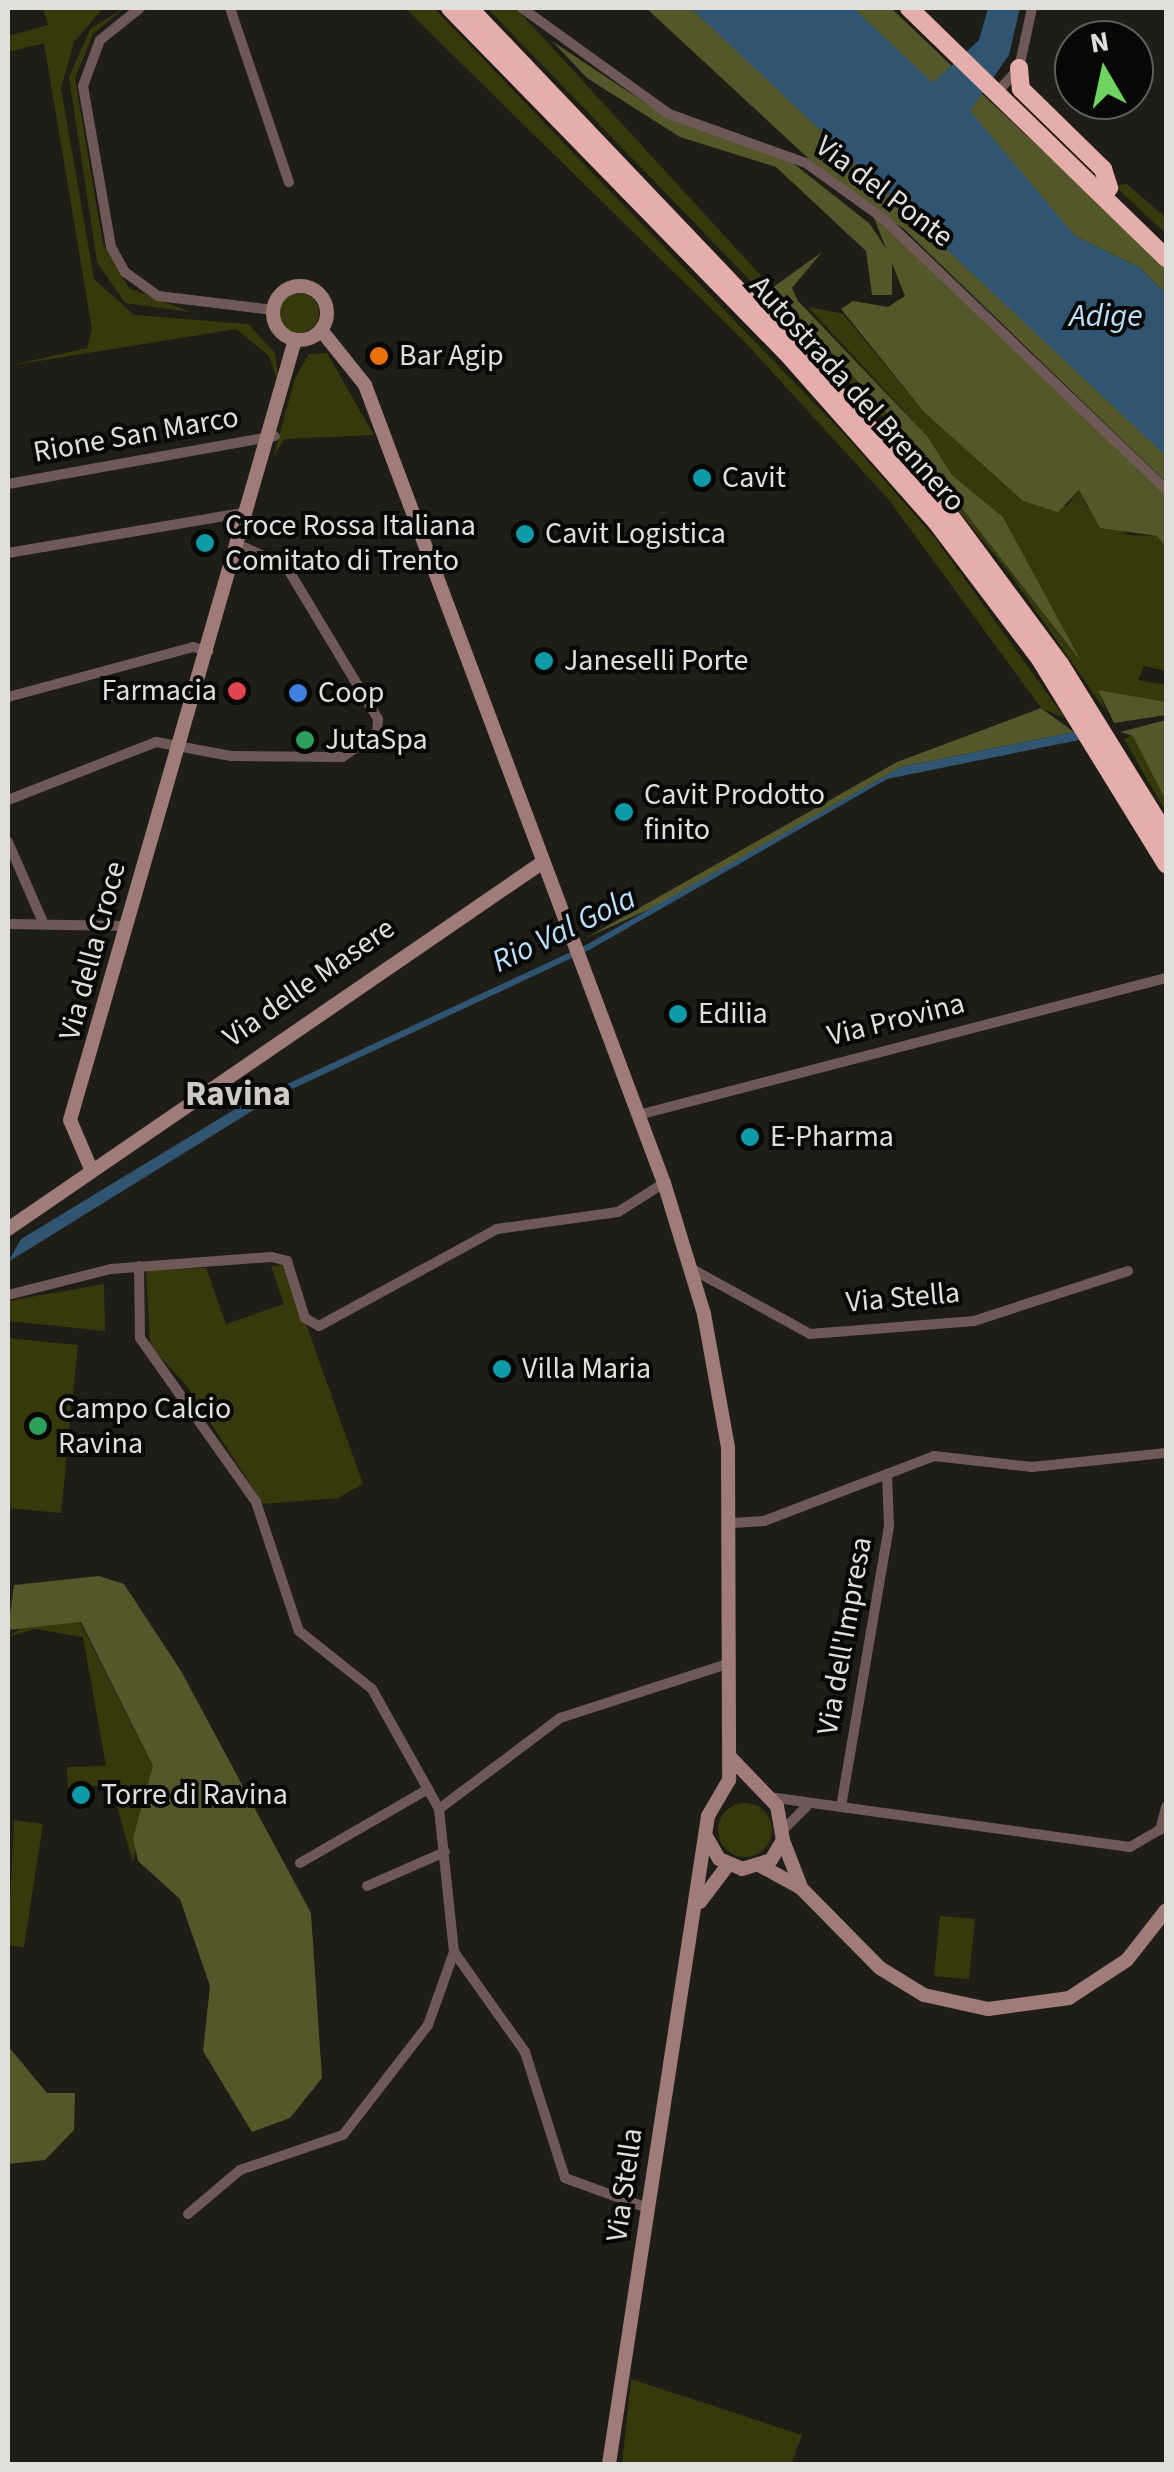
<!DOCTYPE html>
<style>
body{margin:0}
#map{position:relative;width:1174px;height:2472px;overflow:hidden;background:#1e1d16;font-family:"Source Sans 3",sans-serif}
div>[style]{position:absolute}
[style*='--x']{left:calc(var(--x)*1px);top:calc(var(--y)*1px);width:calc(var(--w)*1px);rotate:calc(var(--a)*1deg)}
.green>*{inset:0;background:#37390c}
.round{border-radius:50%}
.forest>*{inset:0;background:#54572a}
.water>*{inset:0;background:#2f5572}
.street>*{height:10px;margin:-5px;padding:0 5px;transform-origin:5px;border-radius:5px;background:#6f5957}
.secondary>*{height:14px;margin:-7px;padding:0 7px;transform-origin:7px;border-radius:7px;background:#9f7b79}
.secondary>.ring{margin:-7px;padding:0;box-sizing:content-box;background:none;border:14px solid #9f7b79;border-radius:50%}
.highway>*{height:18px;margin:-9px;padding:0 9px;transform-origin:9px;border-radius:9px;background:#e6aeaa}
.dots>*{width:28px;height:28px;translate:-50% -50%;box-sizing:border-box;border:5px solid #070705;border-radius:50%}
span{translate:-50% -50%;white-space:nowrap;text-align:center;line-height:1.15;-webkit-text-stroke:8px #070705;paint-order:stroke}
.street-label{font-size:30px;color:#e0dfdb}
.poi-label{font-size:30px;color:#e0dfdb}
.left{translate:0 -50%;text-align:left}
.right{translate:-100% -50%;text-align:right}
.water-label{font-size:32px;color:#bbe0fe;font-style:italic}
.quarter-label{font-size:35px;color:#ceccc4;font-weight:700}
.frame{position:absolute;inset:0;border:10px solid #e0dfdb;pointer-events:none}
.north{position:absolute;left:1054px;top:20px;width:100px;height:100px;box-sizing:border-box;background:#070705;border:2px solid #5e5d5b;border-radius:50%;rotate:351deg;font-size:28px;font-weight:700;line-height:40px;text-align:center;color:#e0dfdb}
.north::after{content:'';display:block;margin:auto;width:35px;height:45px;background:#6ed360;clip-path:polygon(50% 0,100% 100%,50% 72%,0 100%)}
</style>
<div id="map">
<div class="green">
<i style="clip-path:polygon(43px 8px,103px 8px,74px 42px,61px 88px,94px 279px,134px 315px,248px 324px,275px 353px,280px 388px,269px 356px,236px 329px,8px 366px,87px 348px,92px 329px,44px 43px,8px 52px,8px 36px,48px 25px)"></i>
<i style="clip-path:polygon(124px 8px,93px 34px,75px 78px,103px 244px,129px 288px,190px 312px,125px 303px,97px 262px,69px 77px,90px 29px)"></i>
<i style="clip-path:polygon(405px 8px,434px 8px,843px 433px,935px 538px,1065px 718px,1041px 708px,889px 500px,744px 341px)"></i>
<i style="clip-path:polygon(487px 8px,516px 8px,894px 421px,1081px 662px,1003px 517px,952px 475px,928px 437px,808px 307px,843px 314px,924px 412px,1023px 501px,1067px 506px,1080px 488px,1087px 507px,1128px 535px,1157px 536px,1166px 547px,1166px 671px,1144px 666px,1138px 680px,1166px 685px,1166px 702px,1100px 691px,1105px 710px,1010px 574px,882px 417px)"></i>
<i style="clip-path:polygon(1127px 184px,1166px 218px,1166px 234px,1115px 186px)"></i>
<i class="round" style="left:279px;top:293px;width:40px;height:40px"></i>
<i style="clip-path:polygon(327px 353px,374px 435px,284px 439px,273px 458px,295px 378px,309px 354px)"></i>
<i style="clip-path:polygon(1133px 735px,1166px 801px,1166px 812px,1124px 739px)"></i>
<i style="clip-path:polygon(285px 1265px,363px 1484px,338px 1498px,263px 1504px,187px 1386px,150px 1346px,146px 1270px,206px 1268px,226px 1324px,284px 1304px,271px 1266px)"></i>
<i style="clip-path:polygon(104px 1284px,105px 1331px,8px 1321px,8px 1301px)"></i>
<i style="clip-path:polygon(8px 1338px,78px 1345px,61px 1513px,8px 1508px)"></i>
<i style="clip-path:polygon(80px 1622px,153px 1766px,133px 1863px,111px 1785px,68px 1788px,67px 1767px,106px 1766px,83px 1637px,35px 1629px,8px 1637px,27px 1624px)"></i>
<i class="round" style="left:718px;top:1803px;width:54px;height:54px"></i>
<i style="clip-path:polygon(14px 1820px,43px 1824px,24px 1947px,8px 1945px)"></i>
<i style="clip-path:polygon(940px 1916px,975px 1919px,969px 1979px,934px 1976px)"></i>
<i style="clip-path:polygon(631px 2379px,802px 2435px,791px 2464px,622px 2464px)"></i>
</div>
<div class="forest">
<i style="clip-path:polygon(646px 8px,691px 8px,942px 236px,1166px 456px,1166px 482px,904px 229px,835px 183px)"></i>
<i style="clip-path:polygon(853px 8px,891px 8px,955px 69px,932px 84px)"></i>
<i style="clip-path:polygon(552px 41px,654px 109px,789px 160px,870px 224px,892px 258px,892px 295px,872px 295px,866px 251px,776px 167px,680px 137px,587px 78px)"></i>
<i style="clip-path:polygon(979px 91px,1166px 266px,1166px 294px,1140px 268px,1075px 236px,987px 138px,969px 111px)"></i>
<i style="clip-path:polygon(872px 213px,1166px 493px,1166px 547px,1157px 536px,1100px 528px,1079px 490px,1058px 512px,1023px 501px,924px 412px,841px 309px,853px 301px,888px 307px,905px 296px)"></i>
<i style="clip-path:polygon(822px 252px,792px 288px,798px 301px,928px 437px,952px 475px,1003px 517px,1082px 663px,894px 421px,772px 288px)"></i>
<i style="clip-path:polygon(1098px 690px,1166px 702px,1166px 715px,1114px 723px)"></i>
<i style="clip-path:polygon(1041px 708px,1074px 732px,901px 767px,665px 902px,586px 938px,897px 762px)"></i>
<i style="clip-path:polygon(1166px 720px,1164px 762px,1166px 801px,1133px 736px,1120px 732px)"></i>
<i style="clip-path:polygon(99px 1576px,124px 1584px,181px 1671px,311px 1913px,322px 2078px,290px 2118px,252px 2132px,203px 2051px,210px 1986px,180px 1899px,138px 1861px,133px 1838px,153px 1766px,81px 1622px,8px 1630px,14px 1585px)"></i>
<i style="clip-path:polygon(8px 2046px,47px 2093px,75px 2093px,74px 2130px,45px 2160px,8px 2164px)"></i>
</div>
<div class="water">
<i style="clip-path:polygon(691px 8px,853px 8px,933px 83px,979px 40px,988px 8px,1020px 8px,1009px 55px,970px 111px,1075px 236px,1140px 268px,1166px 294px,1166px 456px)"></i>
<i style="clip-path:polygon(1074px 732px,1079px 740px,887px 779px,591px 949px,273px 1098px,8px 1262px,21px 1239px,242px 1105px,586px 945px,901px 767px)"></i>
</div>
<div class="street">
<i style="--x:140;--y:8;--w:51;--a:141.3"></i>
<i style="--x:100;--y:40;--w:49;--a:110.3"></i>
<i style="--x:83;--y:86;--w:163;--a:80.1"></i>
<i style="--x:111;--y:247;--w:29;--a:61"></i>
<i style="--x:125;--y:272;--w:41;--a:36"></i>
<i style="--x:158;--y:296;--w:116;--a:6.9"></i>
<i style="--x:230;--y:8;--w:184;--a:71.3"></i>
<i style="--x:522;--y:8;--w:181;--a:35.8"></i>
<i style="--x:669;--y:114;--w:145;--a:19.7"></i>
<i style="--x:806;--y:163;--w:96;--a:35.7"></i>
<i style="--x:884;--y:219;--w:390;--a:43.8"></i>
<i style="--x:1002;--y:87;--w:25;--a:-48"></i>
<i style="--x:1019;--y:68;--w:61;--a:-77.8"></i>
<i style="--x:8;--y:484;--w:271;--a:-10.2"></i>
<i style="--x:8;--y:553;--w:243;--a:-9.7"></i>
<i style="--x:8;--y:697;--w:192;--a:-15.1"></i>
<i style="--x:193;--y:647;--w:16;--a:15"></i>
<i style="--x:8;--y:800;--w:159;--a:-21.4"></i>
<i style="--x:156;--y:742;--w:76;--a:10.6"></i>
<i style="--x:231;--y:756;--w:111;--a:0.5"></i>
<i style="--x:342;--y:757;--w:42;--a:-33.3"></i>
<i style="--x:377;--y:734;--w:15;--a:-86"></i>
<i style="--x:378;--y:719;--w:179;--a:-121"></i>
<i style="--x:286;--y:566;--w:51;--a:-155.9"></i>
<i style="--x:8;--y:842;--w:85;--a:66.4"></i>
<i style="--x:8;--y:924;--w:117;--a:1"></i>
<i style="--x:638;--y:1115;--w:545;--a:-14.55"></i>
<i style="--x:139;--y:1266;--w:72;--a:89.2"></i>
<i style="--x:140;--y:1338;--w:201;--a:54.7"></i>
<i style="--x:256;--y:1502;--w:136;--a:71.6"></i>
<i style="--x:299;--y:1631;--w:93;--a:38.5"></i>
<i style="--x:372;--y:1689;--w:137;--a:60.8"></i>
<i style="--x:439;--y:1809;--w:144;--a:84"></i>
<i style="--x:454;--y:1952;--w:123;--a:54.6"></i>
<i style="--x:525;--y:2052;--w:132;--a:72.4"></i>
<i style="--x:565;--y:2178;--w:90;--a:20"></i>
<i style="--x:692;--y:1269;--w:135;--a:28.8"></i>
<i style="--x:810;--y:1334;--w:165;--a:-4.5"></i>
<i style="--x:974;--y:1321;--w:162;--a:-18"></i>
<i style="--x:8;--y:1295;--w:106;--a:-14.2"></i>
<i style="--x:111;--y:1269;--w:161;--a:-4.3"></i>
<i style="--x:272;--y:1257;--w:16;--a:15"></i>
<i style="--x:287;--y:1261;--w:60;--a:72.5"></i>
<i style="--x:305;--y:1318;--w:16;--a:30"></i>
<i style="--x:319;--y:1326;--w:203;--a:-28.6"></i>
<i style="--x:497;--y:1229;--w:122;--a:-8"></i>
<i style="--x:618;--y:1212;--w:54;--a:-32.2"></i>
<i style="--x:734;--y:1523;--w:30;--a:-4"></i>
<i style="--x:764;--y:1521;--w:182;--a:-20.9"></i>
<i style="--x:934;--y:1456;--w:99;--a:6.4"></i>
<i style="--x:1032;--y:1467;--w:135;--a:-6"></i>
<i style="--x:769;--y:1797;--w:364;--a:7.9"></i>
<i style="--x:1130;--y:1847;--w:34;--a:-30"></i>
<i style="--x:1160;--y:1830;--w:24;--a:-75"></i>
<i style="--x:841;--y:1807;--w:285;--a:-80.3"></i>
<i style="--x:889;--y:1526;--w:52;--a:-92.2"></i>
<i style="--x:439;--y:1809;--w:151;--a:-36.9"></i>
<i style="--x:560;--y:1718;--w:179;--a:-17.9"></i>
<i style="--x:785;--y:1828;--w:31;--a:-45"></i>
<i style="--x:300;--y:1863;--w:148;--a:-30"></i>
<i style="--x:367;--y:1886;--w:85;--a:-23.6"></i>
<i style="--x:188;--y:2214;--w:68;--a:-40.2"></i>
<i style="--x:240;--y:2170;--w:109;--a:-18.8"></i>
<i style="--x:343;--y:2135;--w:139;--a:-52.3"></i>
<i style="--x:428;--y:2025;--w:77;--a:-70.4"></i>
</div>
<div class="secondary">
<i class="ring" style="left:273px;top:286px;width:40px;height:40px"></i>
<i style="--x:321;--y:330;--w:70;--a:51.3"></i>
<i style="--x:365;--y:385;--w:852;--a:69.46"></i>
<i style="--x:664;--y:1183;--w:137;--a:73"></i>
<i style="--x:704;--y:1314;--w:136;--a:79.8"></i>
<i style="--x:728;--y:1448;--w:332;--a:89.8"></i>
<i style="--x:729;--y:1780;--w:42;--a:120.3"></i>
<i style="--x:708;--y:1816;--w:656;--a:98.69"></i>
<i style="--x:91;--y:1169;--w:53;--a:-113.2"></i>
<i style="--x:70;--y:1120;--w:812;--a:-73.91"></i>
<i style="--x:8;--y:1229;--w:649;--a:-34.45"></i>
<i style="--x:707;--y:1838;--w:24;--a:60"></i>
<i style="--x:719;--y:1859;--w:25;--a:23"></i>
<i style="--x:742;--y:1869;--w:30;--a:-17"></i>
<i style="--x:771;--y:1860;--w:23;--a:-59"></i>
<i style="--x:783;--y:1840;--w:35;--a:-100"></i>
<i style="--x:777;--y:1806;--w:66;--a:-133.8"></i>
<i style="--x:784;--y:1843;--w:47;--a:68.9"></i>
<i style="--x:761;--y:1866;--w:46;--a:28.8"></i>
<i style="--x:801;--y:1888;--w:112;--a:45.4"></i>
<i style="--x:880;--y:1968;--w:52;--a:31.5"></i>
<i style="--x:924;--y:1995;--w:66;--a:12.3"></i>
<i style="--x:988;--y:2009;--w:82;--a:-7.7"></i>
<i style="--x:1069;--y:1998;--w:69;--a:-33.2"></i>
<i style="--x:1127;--y:1960;--w:63;--a:-52"></i>
<i style="--x:700;--y:1902;--w:46;--a:-52.9"></i>
</div>
<div class="highway">
<i style="--x:450;--y:8;--w:481;--a:45.7"></i>
<i style="--x:786;--y:352;--w:230;--a:48.5"></i>
<i style="--x:938;--y:524;--w:169;--a:52.9"></i>
<i style="--x:1040;--y:659;--w:241;--a:58.4"></i>
<i style="--x:469;--y:8;--w:683;--a:46.37"></i>
<i style="--x:940;--y:502;--w:202;--a:53.5"></i>
<i style="--x:1060;--y:664;--w:201;--a:58.2"></i>
<i style="--x:909;--y:8;--w:359;--a:44.2"></i>
<i style="--x:1019;--y:68;--w:21;--a:85"></i>
<i style="--x:1021;--y:89;--w:115;--a:44.3"></i>
<i style="--x:1103;--y:169;--w:20;--a:72"></i>
</div>
<div class="dots">
<i style="left:379px;top:356px;background:#e8710a"></i>
<i style="left:702px;top:478px;background:#0f9aa8"></i>
<i style="left:525px;top:534px;background:#0f9aa8"></i>
<i style="left:205px;top:543px;background:#0f9aa8"></i>
<i style="left:544px;top:661px;background:#0f9aa8"></i>
<i style="left:237px;top:691px;background:#e0444e"></i>
<i style="left:298px;top:693px;background:#3f7fe0"></i>
<i style="left:305px;top:740px;background:#2e9e5b"></i>
<i style="left:624px;top:812px;background:#0f9aa8"></i>
<i style="left:678px;top:1014px;background:#0f9aa8"></i>
<i style="left:750px;top:1137px;background:#0f9aa8"></i>
<i style="left:502px;top:1369px;background:#0f9aa8"></i>
<i style="left:38px;top:1426px;background:#2e9e5b"></i>
<i style="left:81px;top:1795px;background:#0f9aa8"></i>
</div>
<div class="street-label">
<span style="left:884px;top:192px;rotate:37deg">Via del Ponte</span>
<span style="left:857px;top:394px;rotate:48deg">Autostrada del Brennero</span>
<span style="left:136px;top:435px;rotate:-10deg">Rione San Marco</span>
<span style="left:93px;top:951px;rotate:-75deg">Via della Croce</span>
<span style="left:309px;top:983px;rotate:-35deg">Via delle Masere</span>
<span style="left:896px;top:1020px;rotate:-14deg">Via Provina</span>
<span style="left:903px;top:1298px;rotate:-5deg">Via Stella</span>
<span style="left:845px;top:1636px;rotate:-80deg">Via dell'Impresa</span>
<span style="left:625px;top:2185px;rotate:-82deg">Via Stella</span>
</div>
<div class="poi-label">
<span class="left" style="left:399px;top:356px">Bar Agip</span>
<span class="left" style="left:722px;top:478px">Cavit</span>
<span class="left" style="left:225px;top:543px">Croce Rossa Italiana<br>Comitato di Trento</span>
<span class="left" style="left:545px;top:534px">Cavit Logistica</span>
<span class="left" style="left:564px;top:661px">Janeselli Porte</span>
<span class="right" style="left:217px;top:691px">Farmacia</span>
<span class="left" style="left:318px;top:693px">Coop</span>
<span class="left" style="left:325px;top:740px">JutaSpa</span>
<span class="left" style="left:644px;top:812px">Cavit Prodotto<br>finito</span>
<span class="left" style="left:698px;top:1014px">Edilia</span>
<span class="left" style="left:770px;top:1137px">E-Pharma</span>
<span class="left" style="left:522px;top:1369px">Villa Maria</span>
<span class="left" style="left:58px;top:1426px">Campo Calcio<br>Ravina</span>
<span class="left" style="left:101px;top:1795px">Torre di Ravina</span>
</div>
<div class="water-label">
<span style="left:1106px;top:316px">Adige</span>
<span style="left:564px;top:930px;rotate:-26deg">Rio Val Gola</span>
</div>
<div class="quarter-label">
<span style="left:238px;top:1094px">Ravina</span>
</div>
<div class="frame"></div>
<div class="north">N</div>
</div>
